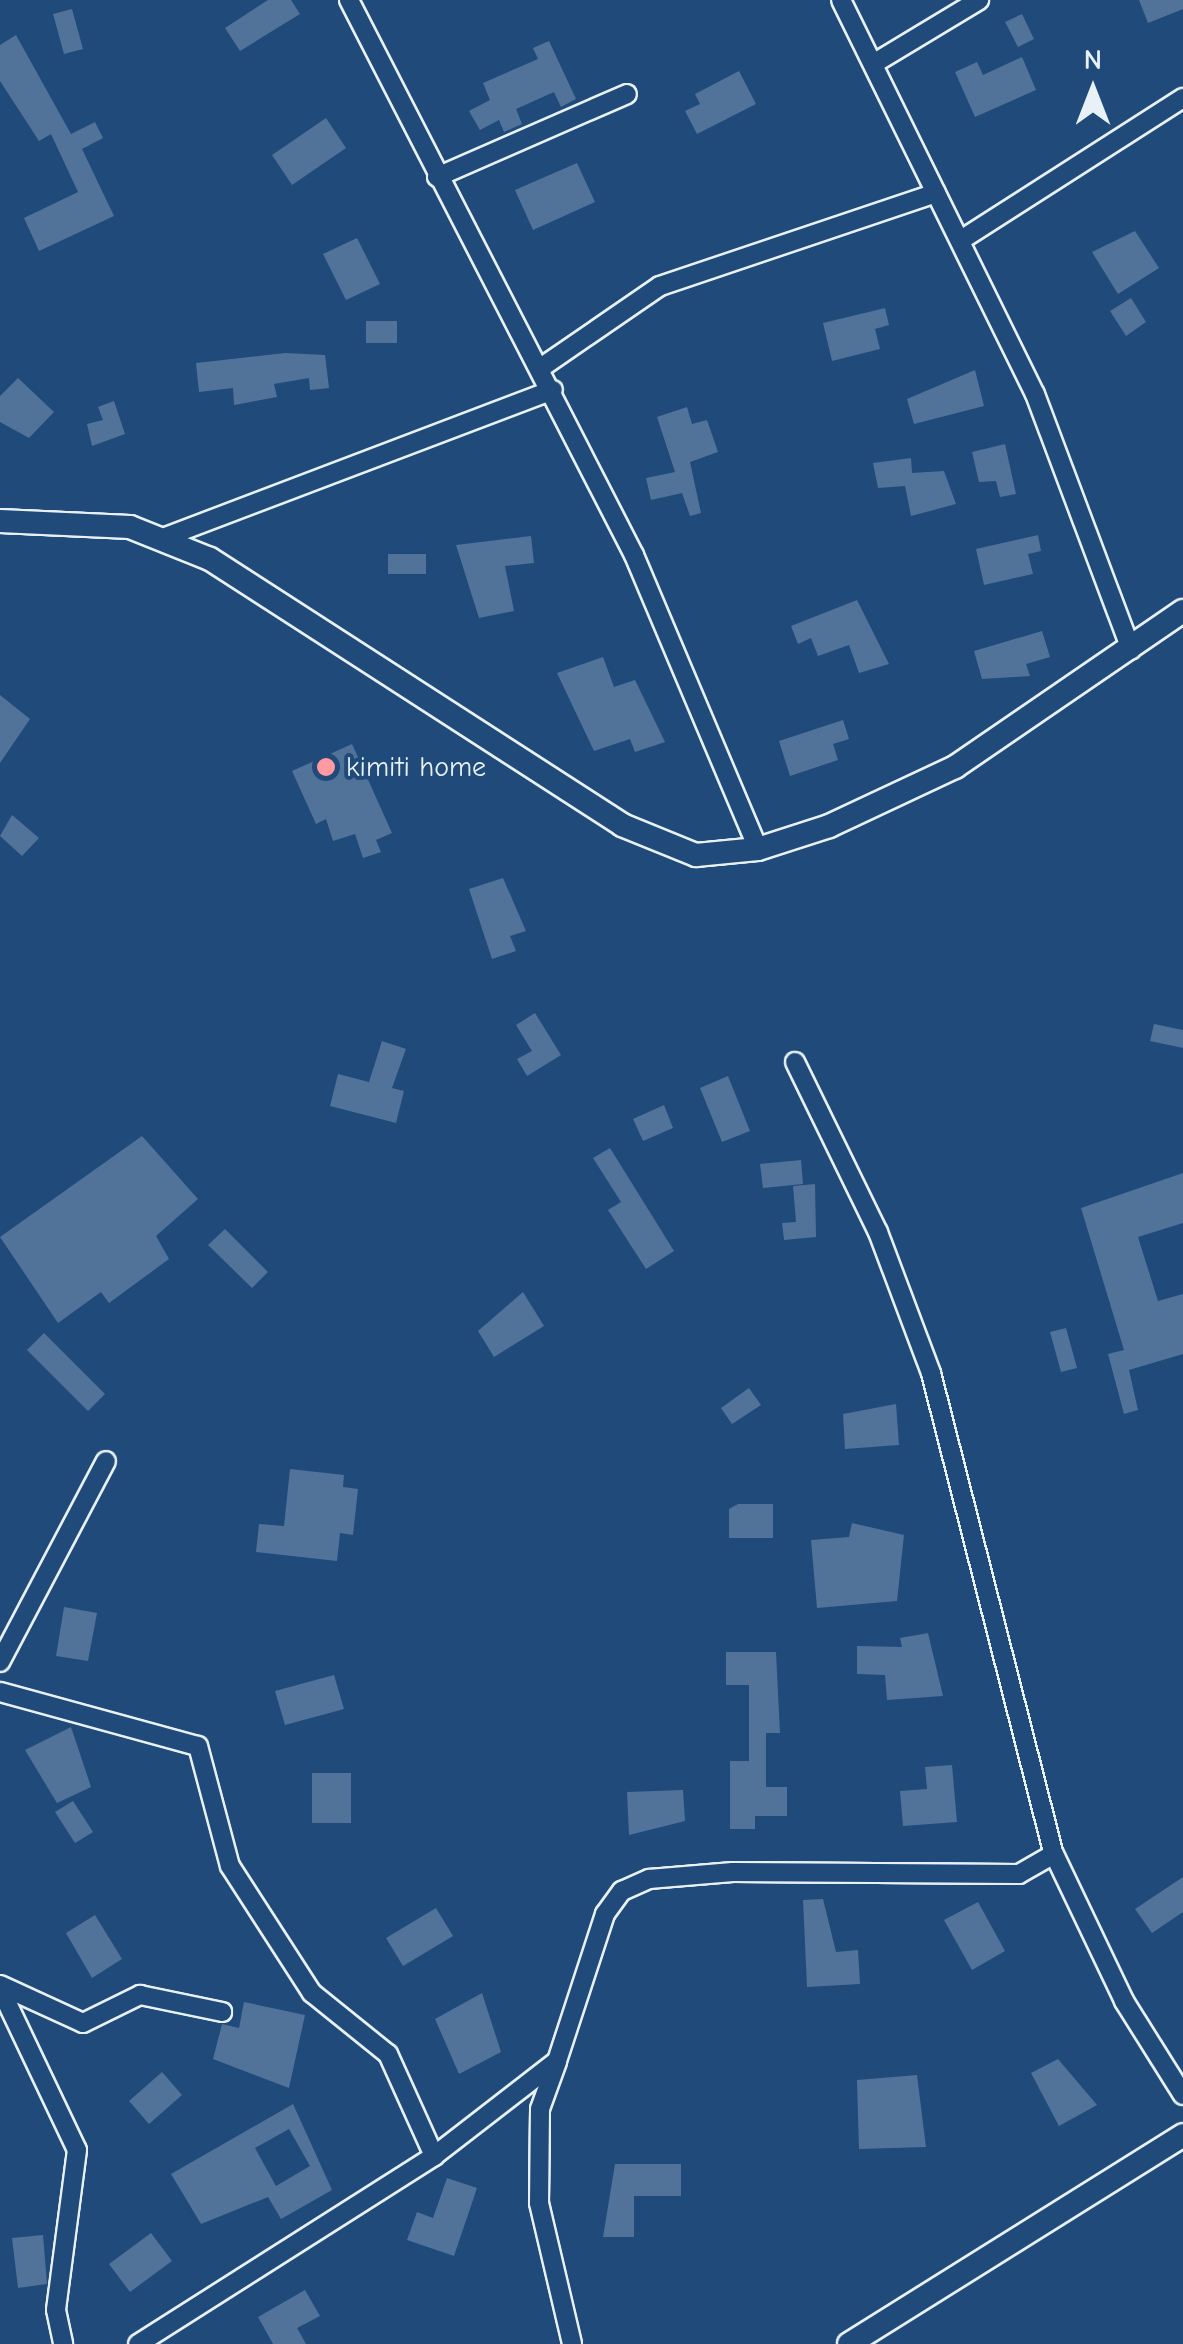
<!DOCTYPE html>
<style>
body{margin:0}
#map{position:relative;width:1183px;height:2344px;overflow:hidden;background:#1f4a7a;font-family:"Comic Neue",sans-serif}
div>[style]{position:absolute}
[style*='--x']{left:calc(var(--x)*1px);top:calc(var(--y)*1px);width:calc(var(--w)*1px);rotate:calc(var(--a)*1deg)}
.building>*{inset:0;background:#517399}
.roads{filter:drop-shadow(2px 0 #e8f1f8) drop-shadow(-2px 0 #e8f1f8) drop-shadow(0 2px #e8f1f8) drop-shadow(0 -2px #e8f1f8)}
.minor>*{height:18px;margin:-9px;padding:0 9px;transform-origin:9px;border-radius:9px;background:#1f4a7a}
.tertiary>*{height:22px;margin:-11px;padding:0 11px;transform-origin:11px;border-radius:11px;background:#1f4a7a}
.dots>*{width:28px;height:28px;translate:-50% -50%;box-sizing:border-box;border:5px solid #1f4a7a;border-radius:50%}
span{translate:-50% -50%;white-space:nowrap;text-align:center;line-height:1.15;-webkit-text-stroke:8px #1f4a7a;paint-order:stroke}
.poi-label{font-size:28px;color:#e8f1f8}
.left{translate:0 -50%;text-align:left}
.north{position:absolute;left:1043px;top:40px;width:100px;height:100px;-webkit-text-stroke:8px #1f4a7a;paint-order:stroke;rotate:0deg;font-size:28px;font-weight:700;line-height:40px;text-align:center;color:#e8f1f8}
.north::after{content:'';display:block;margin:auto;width:35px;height:45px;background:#e8f1f8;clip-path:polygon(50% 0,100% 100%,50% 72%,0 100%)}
</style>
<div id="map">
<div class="building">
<i style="clip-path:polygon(268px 0,291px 0,300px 14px,240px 51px,225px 28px)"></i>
<i style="clip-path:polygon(1139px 0,1183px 0,1183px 9px,1148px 23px)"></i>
<i style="clip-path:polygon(72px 9px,83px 49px,64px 54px,53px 14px)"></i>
<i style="clip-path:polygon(1022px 14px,1034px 39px,1018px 47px,1005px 22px)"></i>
<i style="clip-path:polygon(16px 35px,71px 134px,95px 122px,103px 138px,82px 149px,114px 216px,39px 251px,24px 218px,78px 192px,51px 134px,39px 141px,0 81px,0 45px)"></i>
<i style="clip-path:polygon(549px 41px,576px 99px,561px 107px,554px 92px,516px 109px,522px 124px,504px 132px,499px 120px,480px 130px,469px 111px,490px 100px,483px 83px,538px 59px,533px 48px)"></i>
<i style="clip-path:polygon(1022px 57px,1036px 90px,975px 117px,955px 72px,977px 62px,983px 75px)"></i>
<i style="clip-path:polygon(739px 71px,756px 104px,697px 134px,685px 111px,700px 104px,695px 94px)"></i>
<i style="clip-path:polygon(326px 118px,346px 148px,292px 185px,272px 155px)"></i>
<i style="clip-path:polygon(577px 163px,595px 202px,533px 230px,515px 190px)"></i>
<i style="clip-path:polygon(1135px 231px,1159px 268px,1118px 294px,1092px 252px)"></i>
<i style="clip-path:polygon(357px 238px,380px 284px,346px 300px,323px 254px)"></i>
<i style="clip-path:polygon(1131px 298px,1146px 322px,1126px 336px,1110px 311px)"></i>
<i style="clip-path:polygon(885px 308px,889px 325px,875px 329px,880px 349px,832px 361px,823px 323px)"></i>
<i style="clip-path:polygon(366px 321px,397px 321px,397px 343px,366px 343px)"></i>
<i style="clip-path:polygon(285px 353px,325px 355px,329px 388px,310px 390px,309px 378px,274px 384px,277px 397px,234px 405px,233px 388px,199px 392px,196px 363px)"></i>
<i style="clip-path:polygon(975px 370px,984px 406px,914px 424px,907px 399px)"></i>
<i style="clip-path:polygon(18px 378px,54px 412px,29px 438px,0 422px,0 396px)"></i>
<i style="clip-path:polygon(114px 401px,125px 434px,92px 446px,87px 424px,103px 420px,98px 407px)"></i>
<i style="clip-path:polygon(687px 407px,692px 424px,707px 420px,718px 452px,690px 462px,701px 513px,690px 516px,682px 493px,651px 500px,646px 478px,675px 472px,657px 417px)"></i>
<i style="clip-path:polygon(1005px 444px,1016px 494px,1000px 497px,996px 481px,979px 482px,972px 452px)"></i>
<i style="clip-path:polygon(911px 458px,912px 473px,944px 471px,956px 504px,911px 516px,905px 486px,878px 488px,873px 463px)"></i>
<i style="clip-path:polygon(1038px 535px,1041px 551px,1028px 554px,1033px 574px,984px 585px,976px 549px)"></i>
<i style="clip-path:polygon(531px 536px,534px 563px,505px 566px,514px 611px,479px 618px,456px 545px)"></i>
<i style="clip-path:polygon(388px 554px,426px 554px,426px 574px,388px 574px)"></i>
<i style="clip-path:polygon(857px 600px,889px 664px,859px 673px,849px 645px,818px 656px,811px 638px,798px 644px,791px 626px)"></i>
<i style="clip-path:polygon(1042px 631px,1050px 657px,1026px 664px,1030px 676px,982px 679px,974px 651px)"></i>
<i style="clip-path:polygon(603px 657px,614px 687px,635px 680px,665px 742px,635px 752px,630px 739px,594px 751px,557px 673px)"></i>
<i style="clip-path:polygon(0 695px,30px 719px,0 763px)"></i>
<i style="clip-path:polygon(843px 720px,849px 739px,833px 744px,838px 760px,790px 776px,779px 741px)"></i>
<i style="clip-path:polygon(352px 744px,392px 833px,376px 840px,381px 852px,363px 858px,355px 834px,333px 841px,326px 819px,316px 824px,292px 771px)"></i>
<i style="clip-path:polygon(12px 815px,39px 838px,22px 856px,0 836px)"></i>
<i style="clip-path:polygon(503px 878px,526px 931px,510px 936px,516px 951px,492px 959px,469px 889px)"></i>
<i style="clip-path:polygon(535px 1013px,561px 1055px,527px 1076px,517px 1059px,532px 1051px,516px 1025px)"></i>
<i style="clip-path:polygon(1154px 1024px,1183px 1030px,1183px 1048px,1150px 1041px)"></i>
<i style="clip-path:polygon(382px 1041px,406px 1049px,392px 1088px,404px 1091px,396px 1123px,330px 1106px,338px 1074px,369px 1082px)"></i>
<i style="clip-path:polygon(728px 1076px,750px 1131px,722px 1142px,700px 1088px)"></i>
<i style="clip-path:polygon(664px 1105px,673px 1128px,643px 1141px,633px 1119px)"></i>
<i style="clip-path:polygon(142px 1136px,198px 1199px,156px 1236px,169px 1259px,109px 1303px,101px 1292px,58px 1323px,0 1237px)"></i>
<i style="clip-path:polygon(610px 1148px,674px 1251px,646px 1269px,608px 1210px,621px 1202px,593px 1158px)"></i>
<i style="clip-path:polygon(801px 1160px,803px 1184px,763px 1188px,760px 1164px)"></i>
<i style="clip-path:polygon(1183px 1173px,1183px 1223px,1138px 1237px,1158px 1301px,1183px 1294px,1183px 1354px,1129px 1370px,1138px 1410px,1124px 1414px,1108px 1354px,1124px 1350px,1081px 1208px)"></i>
<i style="clip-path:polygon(815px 1184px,816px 1237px,784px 1240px,782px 1223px,796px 1222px,793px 1186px)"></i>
<i style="clip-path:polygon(225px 1229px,268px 1272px,252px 1288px,208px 1245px)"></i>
<i style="clip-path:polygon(523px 1292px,544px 1326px,494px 1357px,478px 1331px)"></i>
<i style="clip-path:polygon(1066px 1328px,1077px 1368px,1061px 1372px,1050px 1332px)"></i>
<i style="clip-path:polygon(44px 1333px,105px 1394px,88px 1411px,27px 1350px)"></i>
<i style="clip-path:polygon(749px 1388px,761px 1405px,732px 1424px,721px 1408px)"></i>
<i style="clip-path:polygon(896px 1404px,899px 1445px,845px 1449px,843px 1414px)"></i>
<i style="clip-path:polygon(290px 1469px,344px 1475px,343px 1487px,358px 1489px,353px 1535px,340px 1533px,337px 1561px,256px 1552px,259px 1524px,284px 1526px)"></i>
<i style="clip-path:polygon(738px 1504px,773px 1504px,773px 1538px,729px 1538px,729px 1509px)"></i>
<i style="clip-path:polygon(852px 1523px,904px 1535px,897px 1601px,817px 1608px,811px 1540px,849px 1537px)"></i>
<i style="clip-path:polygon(64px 1607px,97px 1613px,88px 1661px,56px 1656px)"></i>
<i style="clip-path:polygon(928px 1633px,943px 1696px,887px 1700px,885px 1675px,857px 1674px,857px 1646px,902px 1647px,900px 1638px)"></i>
<i style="clip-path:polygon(726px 1652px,776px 1652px,780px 1733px,766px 1733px,766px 1787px,787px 1787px,787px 1816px,755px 1816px,755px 1829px,730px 1829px,730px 1761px,749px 1761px,749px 1685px,726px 1685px)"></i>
<i style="clip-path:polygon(334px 1675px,344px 1709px,285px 1725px,275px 1691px)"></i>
<i style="clip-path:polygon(71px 1727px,91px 1787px,57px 1803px,25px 1750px)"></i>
<i style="clip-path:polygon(952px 1765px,957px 1822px,903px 1826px,900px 1791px,927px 1789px,925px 1767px)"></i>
<i style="clip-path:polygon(312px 1773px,351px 1773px,351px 1823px,312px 1823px)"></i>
<i style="clip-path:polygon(683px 1790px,685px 1821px,629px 1835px,627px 1792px)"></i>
<i style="clip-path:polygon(73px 1801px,93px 1832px,75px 1843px,55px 1812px)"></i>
<i style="clip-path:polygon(1183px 1877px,1183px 1912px,1152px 1933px,1135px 1909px)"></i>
<i style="clip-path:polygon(823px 1899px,836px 1952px,858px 1950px,860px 1984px,807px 1987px,803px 1900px)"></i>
<i style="clip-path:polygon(978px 1902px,1005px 1951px,972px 1970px,944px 1920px)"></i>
<i style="clip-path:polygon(436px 1908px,453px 1936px,403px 1966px,386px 1938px)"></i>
<i style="clip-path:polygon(95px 1915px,122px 1959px,92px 1978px,66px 1933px)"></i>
<i style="clip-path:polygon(482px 1993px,501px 2052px,459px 2074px,435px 2019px)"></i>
<i style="clip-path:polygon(244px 2002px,305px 2015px,289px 2088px,213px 2059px,222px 2024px,239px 2028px)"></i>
<i style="clip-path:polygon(1058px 2059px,1097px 2105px,1059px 2126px,1031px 2073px)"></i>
<i style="clip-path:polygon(162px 2072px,182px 2095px,149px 2124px,129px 2101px)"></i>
<i style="clip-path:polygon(917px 2075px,926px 2147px,859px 2149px,857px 2080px)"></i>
<i style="clip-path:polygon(evenodd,293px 2104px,332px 2190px,281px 2219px,268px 2197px,201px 2224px,171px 2174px,293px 2104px,289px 2129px,310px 2166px,276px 2186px,255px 2148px,289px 2129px)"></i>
<i style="clip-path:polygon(615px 2164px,681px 2164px,681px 2196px,634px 2196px,634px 2237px,603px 2237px)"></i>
<i style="clip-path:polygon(447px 2178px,477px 2188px,454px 2256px,407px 2240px,417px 2212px,433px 2218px)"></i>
<i style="clip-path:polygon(151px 2233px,172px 2261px,130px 2292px,109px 2264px)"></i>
<i style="clip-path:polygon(43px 2235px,47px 2284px,18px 2288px,12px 2238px)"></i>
<i style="clip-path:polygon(305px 2290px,320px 2316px,297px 2328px,306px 2344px,273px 2344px,258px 2317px)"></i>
</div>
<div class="roads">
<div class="minor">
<i style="--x:349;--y:0;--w:624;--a:62.82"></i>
<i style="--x:634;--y:555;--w:319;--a:67.1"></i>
<i style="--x:841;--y:0;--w:439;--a:63.8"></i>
<i style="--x:1035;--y:394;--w:273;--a:69.4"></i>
<i style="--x:873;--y:64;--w:124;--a:-31.1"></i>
<i style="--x:437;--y:177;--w:207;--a:-23.6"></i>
<i style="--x:961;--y:240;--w:264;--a:-32.6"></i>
<i style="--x:542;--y:367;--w:143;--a:-34.5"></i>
<i style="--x:660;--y:286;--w:291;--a:-18.6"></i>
<i style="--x:163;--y:538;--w:417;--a:-20.8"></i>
<i style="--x:795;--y:1062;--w:189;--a:64"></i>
<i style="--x:878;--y:1232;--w:151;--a:69.4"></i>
<i style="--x:931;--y:1373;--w:496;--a:75.7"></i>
<i style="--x:1054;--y:1854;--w:163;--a:64.5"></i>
<i style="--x:1124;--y:2001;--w:111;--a:57.9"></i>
<i style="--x:0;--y:1662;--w:227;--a:-62.2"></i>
<i style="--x:0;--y:1692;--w:205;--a:15.3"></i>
<i style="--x:198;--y:1746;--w:124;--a:75.1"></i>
<i style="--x:230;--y:1866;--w:151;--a:57.2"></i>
<i style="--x:312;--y:1993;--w:97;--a:38.8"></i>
<i style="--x:388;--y:2054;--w:112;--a:65.7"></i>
<i style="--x:0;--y:1985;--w:91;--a:24.6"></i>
<i style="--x:83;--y:2023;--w:64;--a:-26.2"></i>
<i style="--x:140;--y:1995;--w:84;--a:11.7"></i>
<i style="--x:0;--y:1988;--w:179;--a:64.6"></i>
<i style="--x:77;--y:2150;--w:161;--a:97.5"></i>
<i style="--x:56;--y:2310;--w:35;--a:78"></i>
<i style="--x:557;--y:2062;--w:50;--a:109.9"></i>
<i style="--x:540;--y:2109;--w:94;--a:90.6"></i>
<i style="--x:539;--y:2203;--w:145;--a:76.8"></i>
<i style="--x:138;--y:2344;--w:351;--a:-32.4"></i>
<i style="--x:434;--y:2156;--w:155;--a:-37.7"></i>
<i style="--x:557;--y:2061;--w:155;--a:-71.9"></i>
<i style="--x:605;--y:1914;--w:29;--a:-54"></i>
<i style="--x:622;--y:1891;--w:30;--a:-24"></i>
<i style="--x:649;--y:1879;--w:84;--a:-4.8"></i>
<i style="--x:733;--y:1872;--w:286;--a:0.4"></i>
<i style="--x:1019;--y:1874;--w:40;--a:-29.7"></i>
</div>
<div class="tertiary">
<i style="--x:0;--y:521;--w:130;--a:2.6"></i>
<i style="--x:130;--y:527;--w:86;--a:21.8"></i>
<i style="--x:210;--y:559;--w:490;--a:32.8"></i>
<i style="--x:622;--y:825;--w:80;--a:22.1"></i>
<i style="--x:696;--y:855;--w:62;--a:-5.5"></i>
<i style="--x:758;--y:849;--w:75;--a:-17.9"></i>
<i style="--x:829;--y:826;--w:139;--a:-25.1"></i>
<i style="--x:955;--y:767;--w:276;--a:-34.4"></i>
<i style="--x:849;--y:2344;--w:394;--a:-32"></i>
</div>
</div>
<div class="dots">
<i style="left:326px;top:767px;background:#ff9aa2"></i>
</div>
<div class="poi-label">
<span class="left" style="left:346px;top:767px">kimiti home</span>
</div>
<div class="north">N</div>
</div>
